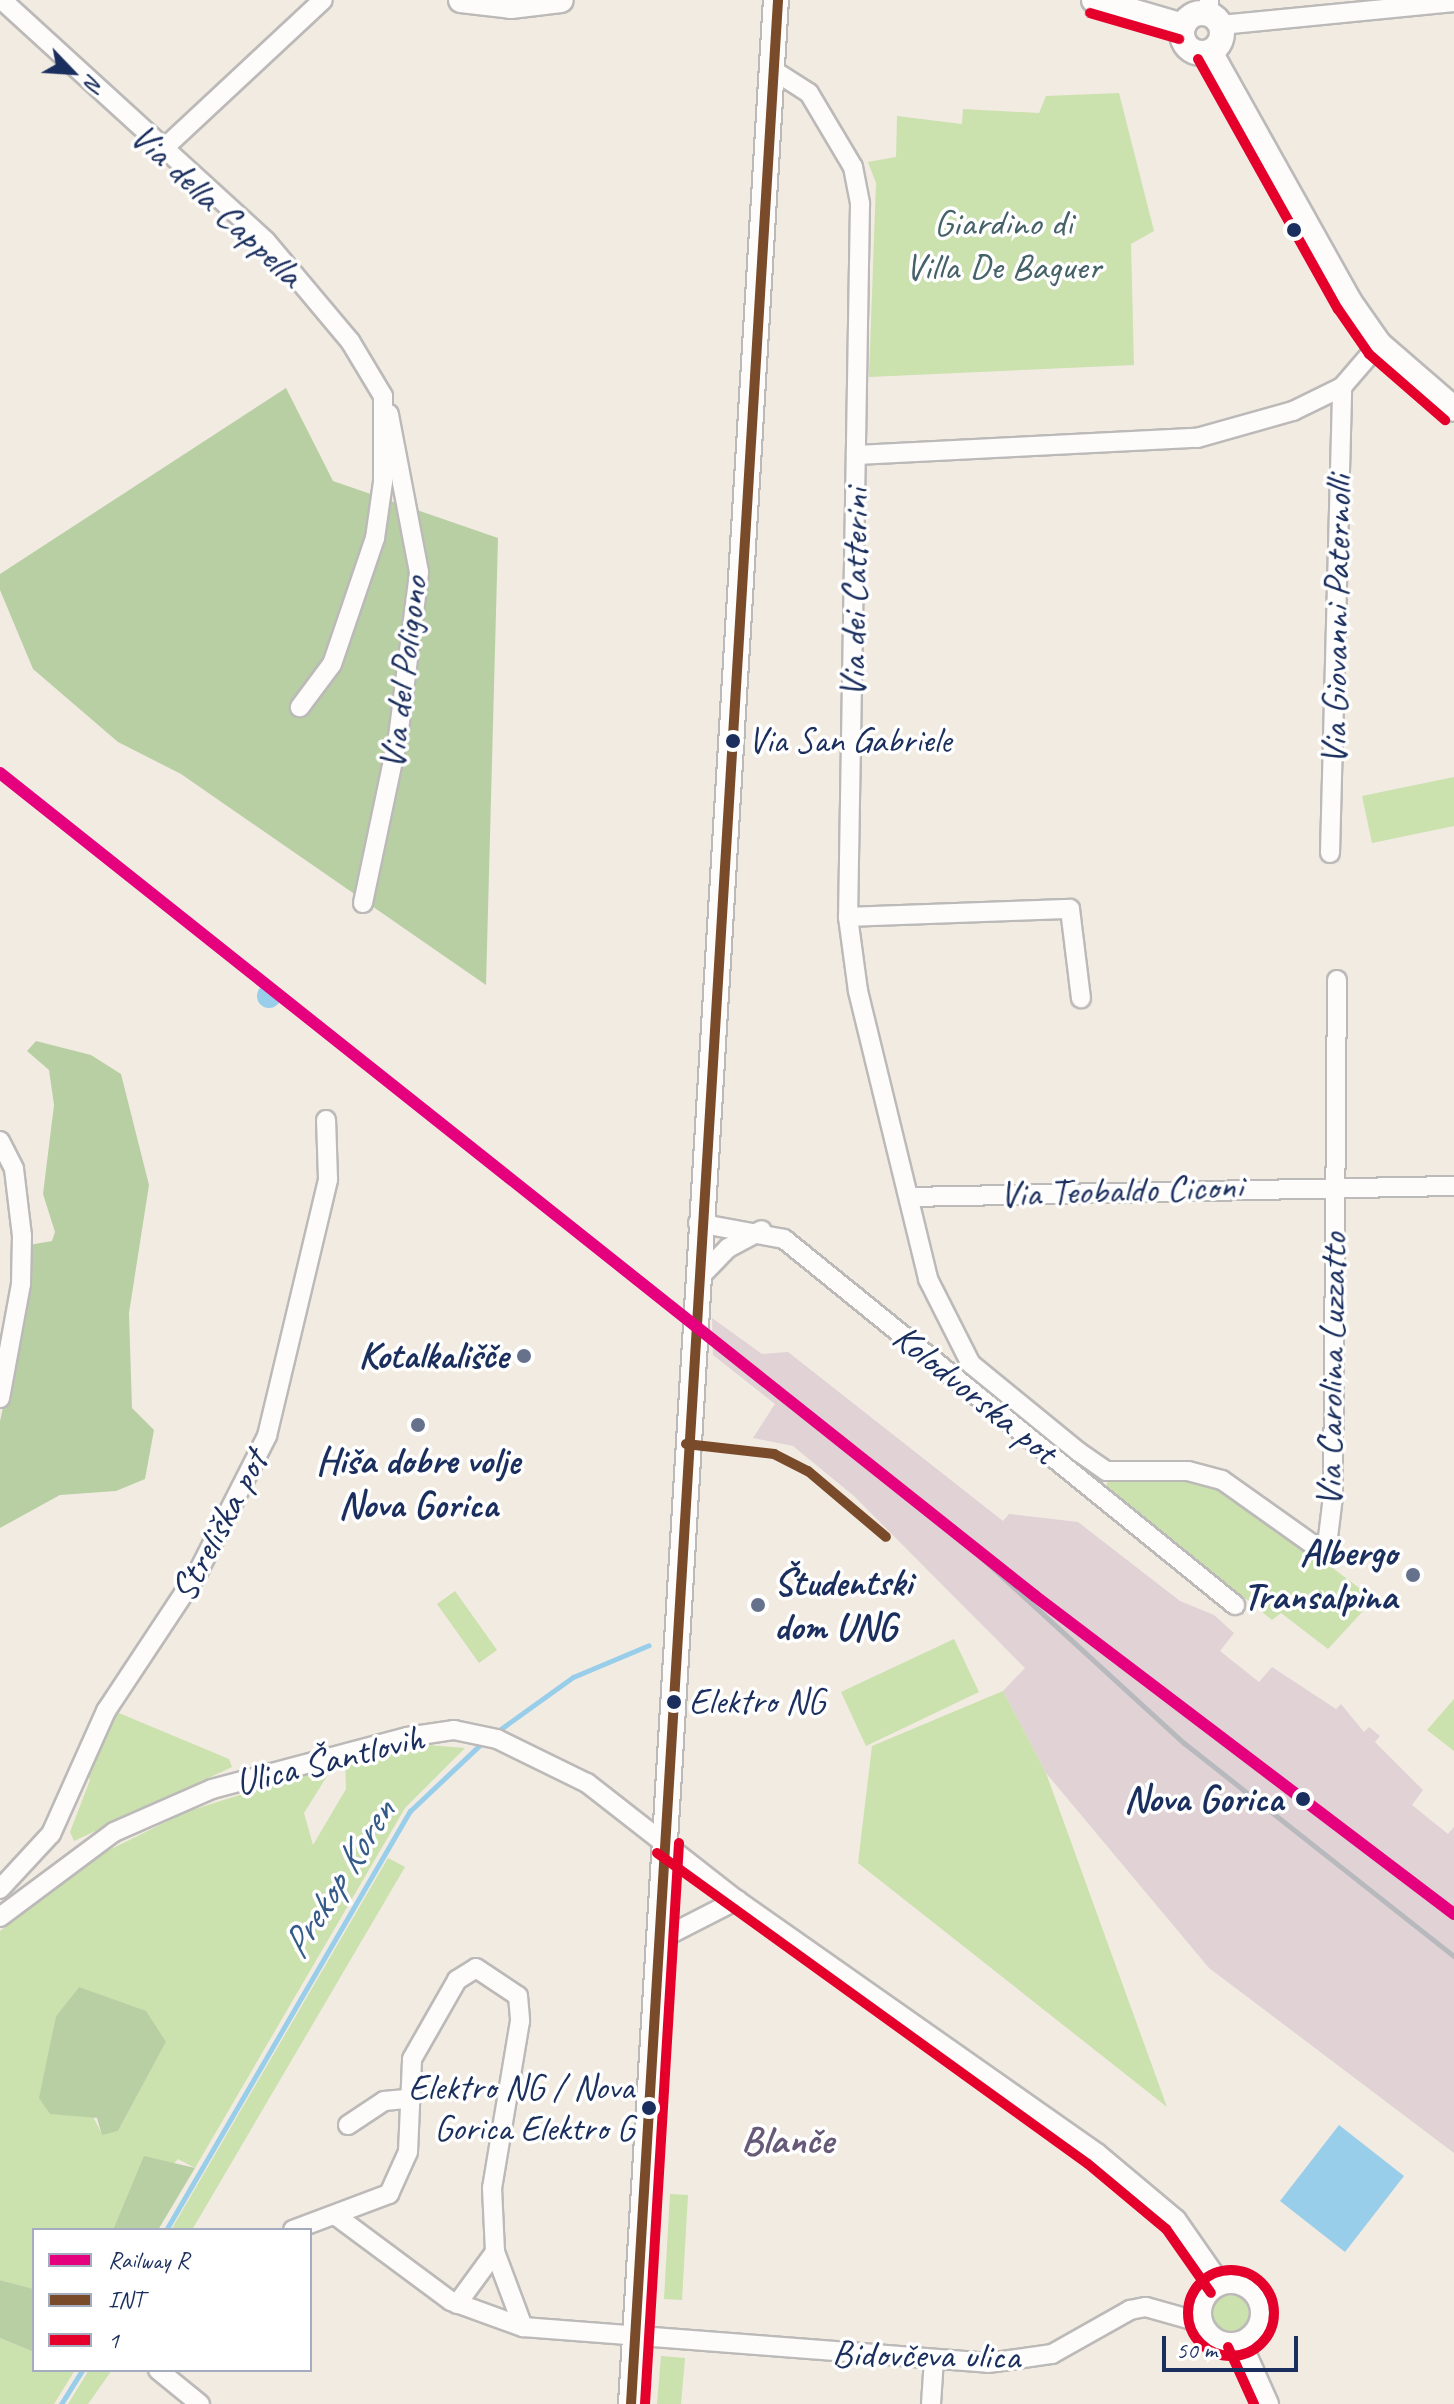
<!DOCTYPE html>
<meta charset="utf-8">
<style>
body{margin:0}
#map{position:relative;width:1454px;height:2404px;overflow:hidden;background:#f2ebe2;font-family:Caveat,sans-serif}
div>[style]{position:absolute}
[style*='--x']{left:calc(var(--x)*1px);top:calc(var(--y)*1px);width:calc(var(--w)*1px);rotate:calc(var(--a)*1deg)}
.industrial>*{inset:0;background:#e0d2d5}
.green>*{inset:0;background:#cbe1ae}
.round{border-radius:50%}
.forest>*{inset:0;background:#b8cfa4}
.water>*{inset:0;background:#98ceea}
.stream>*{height:5px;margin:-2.5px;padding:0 2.5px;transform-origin:2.5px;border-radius:2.5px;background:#98ceea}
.roads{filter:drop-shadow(2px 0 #bcbab8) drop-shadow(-2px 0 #bcbab8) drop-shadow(0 2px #bcbab8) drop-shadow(0 -2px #bcbab8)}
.minor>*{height:18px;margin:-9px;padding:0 9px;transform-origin:9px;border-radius:9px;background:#fdfcfb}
.minor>.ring{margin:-9px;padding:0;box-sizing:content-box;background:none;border:18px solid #fdfcfb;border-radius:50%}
.major>*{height:24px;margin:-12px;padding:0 12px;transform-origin:12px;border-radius:12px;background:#fdfcfb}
.major>.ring{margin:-12px;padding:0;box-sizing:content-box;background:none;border:24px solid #fdfcfb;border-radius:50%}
.rail>*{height:5px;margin:-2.5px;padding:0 2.5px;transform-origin:2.5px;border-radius:2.5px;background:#b7b9bd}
.bus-1>*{height:10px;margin:-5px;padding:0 5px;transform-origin:5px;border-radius:5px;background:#7a4b2a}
.bus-2>*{height:10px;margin:-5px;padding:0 5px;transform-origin:5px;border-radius:5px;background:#e4002b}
.bus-2>.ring{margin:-5px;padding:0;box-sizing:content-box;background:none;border:10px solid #e4002b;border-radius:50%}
.rail-1>*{height:12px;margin:-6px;padding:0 6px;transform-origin:6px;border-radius:6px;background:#e5007d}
.dots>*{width:22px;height:22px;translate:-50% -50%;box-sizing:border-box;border:4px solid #fff;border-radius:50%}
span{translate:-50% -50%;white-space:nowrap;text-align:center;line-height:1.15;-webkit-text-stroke:7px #fff;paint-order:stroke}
.bus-label{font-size:36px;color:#1b2f5e}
.left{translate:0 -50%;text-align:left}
.right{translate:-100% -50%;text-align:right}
.street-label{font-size:38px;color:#1b2f5e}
.park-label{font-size:38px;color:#466269}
.poi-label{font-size:38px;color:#1b2f5e;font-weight:700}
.stop-label{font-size:38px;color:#1b2f5e;font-weight:700}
.water-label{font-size:40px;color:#355b89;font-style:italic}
.neighbourhood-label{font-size:40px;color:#675a78;font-weight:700}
.legend{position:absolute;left:32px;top:2228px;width:280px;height:144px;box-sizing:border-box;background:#fff;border:2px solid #a4acbf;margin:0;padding:10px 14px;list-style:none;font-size:24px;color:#1b2f5e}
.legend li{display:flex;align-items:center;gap:16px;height:40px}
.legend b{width:40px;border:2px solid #a4acbf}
.north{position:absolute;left:32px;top:32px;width:80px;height:80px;-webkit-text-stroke:6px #fff;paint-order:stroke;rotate:115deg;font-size:22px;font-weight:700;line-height:32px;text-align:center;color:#1b2f5e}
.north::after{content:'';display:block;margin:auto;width:28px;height:36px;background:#1b2f5e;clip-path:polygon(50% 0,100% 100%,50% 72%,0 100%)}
.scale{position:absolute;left:1162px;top:2336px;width:136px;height:36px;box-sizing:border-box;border:4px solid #1b2f5e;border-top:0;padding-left:10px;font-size:24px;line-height:28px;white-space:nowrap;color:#1b2f5e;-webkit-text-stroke:6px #fff;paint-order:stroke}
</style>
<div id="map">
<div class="industrial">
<i style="clip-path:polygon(712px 1318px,762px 1354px,788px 1352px,1003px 1521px,1009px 1514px,1078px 1522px,1180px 1601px,1214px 1615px,1234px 1633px,1220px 1651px,1259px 1682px,1272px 1667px,1336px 1709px,1341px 1704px,1364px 1732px,1369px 1727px,1380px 1736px,1375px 1742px,1423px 1790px,1412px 1805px,1448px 1834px,1454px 1827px,1454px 2153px,1209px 1968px,1046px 1773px,1003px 1691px,1025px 1668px,854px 1496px,793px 1446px,753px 1438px,775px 1404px,713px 1355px)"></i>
</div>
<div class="green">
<i style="clip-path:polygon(1119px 93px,1154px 231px,1131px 244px,1134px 365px,869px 377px,876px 183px,868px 162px,896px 157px,897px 116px,962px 124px,963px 109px,1039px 113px,1046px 96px)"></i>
<i style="clip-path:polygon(1454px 777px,1454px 826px,1372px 843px,1362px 796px)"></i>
<i style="clip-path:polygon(1110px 1475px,1219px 1483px,1374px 1599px,1328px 1649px,1281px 1613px,1272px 1620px,1106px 1486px)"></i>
<i style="clip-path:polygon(455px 1591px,497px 1650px,479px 1663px,437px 1604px)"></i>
<i style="clip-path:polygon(954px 1639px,979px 1692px,866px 1746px,841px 1692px)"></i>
<i style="clip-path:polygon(1003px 1691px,1046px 1773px,1167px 2107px,858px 1863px,872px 1746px)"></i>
<i style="clip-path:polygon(1454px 1699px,1454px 1751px,1427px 1730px)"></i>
<i style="clip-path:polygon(114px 1711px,229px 1759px,232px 1767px,74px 1841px,70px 1832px,90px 1780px,85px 1770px)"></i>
<i style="clip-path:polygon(evenodd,416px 1744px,465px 1748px,405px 1808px,195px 2168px,178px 2159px,113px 2230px,34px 2230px,34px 2289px,0 2280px,0 1931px,89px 1860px,186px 1812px,334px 1765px,304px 1813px,313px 1845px,346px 1789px,345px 1757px,416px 1744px,79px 1987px,136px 2013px,166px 2042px,118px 2131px,102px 2134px,52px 2038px,56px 2016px,79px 1987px)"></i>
<i style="clip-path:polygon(388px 1858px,405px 1867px,192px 2230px,171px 2230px)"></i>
<i style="clip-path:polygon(670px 2194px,688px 2195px,682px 2300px,664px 2299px)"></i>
<i class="round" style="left:1213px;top:2295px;width:36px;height:36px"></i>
<i style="clip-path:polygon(0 2338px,34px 2352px,34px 2370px,75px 2370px,54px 2404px,0 2404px)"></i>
<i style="clip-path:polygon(661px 2356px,685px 2358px,681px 2404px,657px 2404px)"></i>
<i style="clip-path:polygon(89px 2370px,112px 2370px,88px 2404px,68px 2404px)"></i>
</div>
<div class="forest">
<i style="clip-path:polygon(286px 388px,333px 481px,498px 538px,486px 985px,181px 774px,118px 742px,33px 669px,0 590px,0 574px)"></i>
<i style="clip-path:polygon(36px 1041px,91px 1055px,121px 1074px,149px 1185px,129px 1313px,132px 1408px,154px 1430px,145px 1479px,116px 1491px,60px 1495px,0 1528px,0 1421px,25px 1310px,29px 1245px,52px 1241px,55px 1232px,43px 1194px,54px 1105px,49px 1070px,27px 1051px)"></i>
<i style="clip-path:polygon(79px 1987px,146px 2011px,166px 2042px,118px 2131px,102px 2135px,97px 2118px,50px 2114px,39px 2098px,56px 2016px)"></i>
<i style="clip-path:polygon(144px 2156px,195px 2168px,158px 2230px,113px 2230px)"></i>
<i style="clip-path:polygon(0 2280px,34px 2289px,34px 2352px,0 2338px)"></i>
</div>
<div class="water">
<i class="round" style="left:257px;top:984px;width:24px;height:24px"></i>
<i style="clip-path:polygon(1339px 2125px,1404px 2176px,1345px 2252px,1280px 2201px)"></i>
</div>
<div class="stream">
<i style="--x:495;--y:1733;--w:96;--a:-35.7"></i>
<i style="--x:573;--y:1677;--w:82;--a:-22.8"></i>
<i style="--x:166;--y:2230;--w:485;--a:-59.8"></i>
<i style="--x:410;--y:1811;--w:102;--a:-43.4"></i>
<i style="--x:61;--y:2404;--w:40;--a:-58"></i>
</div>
<div class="roads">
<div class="minor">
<i style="--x:2;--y:0;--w:357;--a:42.4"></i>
<i style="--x:266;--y:241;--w:131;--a:50"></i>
<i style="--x:350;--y:341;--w:64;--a:59"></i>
<i style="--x:383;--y:396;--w:86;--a:90"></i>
<i style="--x:383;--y:482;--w:57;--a:98.1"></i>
<i style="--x:375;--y:538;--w:133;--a:108.8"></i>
<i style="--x:332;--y:664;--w:54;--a:126.7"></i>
<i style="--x:1209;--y:0;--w:14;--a:90"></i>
<i style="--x:1221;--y:25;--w:234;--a:-5.6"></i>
<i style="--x:770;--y:68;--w:46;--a:32.7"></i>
<i style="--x:809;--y:93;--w:86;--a:59.3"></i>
<i style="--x:853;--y:167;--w:38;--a:79"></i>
<i style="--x:860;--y:204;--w:713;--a:90.96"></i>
<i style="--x:848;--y:917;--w:75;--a:82.3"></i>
<i style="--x:858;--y:991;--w:296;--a:76.3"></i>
<i style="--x:928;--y:1279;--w:95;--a:63.2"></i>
<i style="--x:971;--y:1364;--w:139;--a:39.2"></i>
<i style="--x:1079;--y:1452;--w:33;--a:35"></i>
<i style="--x:1106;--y:1471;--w:82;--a:0"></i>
<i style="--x:1188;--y:1471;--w:35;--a:15"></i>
<i style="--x:1222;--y:1480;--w:128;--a:35.4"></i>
<i style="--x:161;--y:151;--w:221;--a:-43"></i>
<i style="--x:856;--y:455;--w:341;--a:-2.9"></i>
<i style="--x:1197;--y:438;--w:100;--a:-15.7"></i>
<i style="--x:1293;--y:411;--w:55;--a:-26.1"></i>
<i style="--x:1342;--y:387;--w:57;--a:-49.3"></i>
<i style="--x:1330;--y:853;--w:466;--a:-88.5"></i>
<i style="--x:363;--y:903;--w:170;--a:-78.1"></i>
<i style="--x:398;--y:737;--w:166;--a:-82.7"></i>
<i style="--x:419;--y:572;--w:161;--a:-100.8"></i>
<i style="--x:848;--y:917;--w:222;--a:-2.1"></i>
<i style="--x:1070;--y:909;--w:90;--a:83"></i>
<i style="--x:0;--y:1141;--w:31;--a:63"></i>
<i style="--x:14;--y:1169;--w:67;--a:83.2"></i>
<i style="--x:22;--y:1236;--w:48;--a:91.2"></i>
<i style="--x:21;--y:1284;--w:116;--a:100.4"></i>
<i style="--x:909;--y:1197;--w:545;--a:-1.16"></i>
<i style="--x:698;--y:1223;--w:87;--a:10.5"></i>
<i style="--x:784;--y:1239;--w:581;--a:39.06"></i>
<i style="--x:696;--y:1281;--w:46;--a:-45.9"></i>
<i style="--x:728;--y:1248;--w:38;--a:-28"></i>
<i style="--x:1326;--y:1554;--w:58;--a:-83.1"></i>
<i style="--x:1333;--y:1496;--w:516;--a:-89.56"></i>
<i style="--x:0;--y:1889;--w:75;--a:-47.2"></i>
<i style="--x:51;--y:1834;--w:135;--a:-65.9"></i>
<i style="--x:106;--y:1711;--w:167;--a:-56.5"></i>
<i style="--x:198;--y:1572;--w:153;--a:-63.1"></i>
<i style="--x:267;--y:1436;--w:264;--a:-76.6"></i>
<i style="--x:328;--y:1179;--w:59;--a:-91.9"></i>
<i style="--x:0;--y:1917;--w:142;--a:-36.7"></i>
<i style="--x:114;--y:1832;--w:107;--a:-23.7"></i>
<i style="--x:212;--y:1789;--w:202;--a:-14.9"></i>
<i style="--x:407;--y:1737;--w:48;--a:-8.5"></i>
<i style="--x:454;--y:1730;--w:44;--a:11.8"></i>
<i style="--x:497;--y:1739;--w:100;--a:26.1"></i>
<i style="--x:587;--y:1783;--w:190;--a:38"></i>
<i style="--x:737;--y:1900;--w:440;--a:35.1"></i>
<i style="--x:1097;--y:2153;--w:103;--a:39.9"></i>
<i style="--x:1176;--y:2219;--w:80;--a:55.1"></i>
<i style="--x:659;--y:1940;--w:88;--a:-27.1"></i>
<i style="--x:348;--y:2125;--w:43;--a:-33.7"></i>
<i style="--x:384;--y:2101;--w:22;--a:-5"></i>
<i style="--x:335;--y:2215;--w:144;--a:36.6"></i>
<i style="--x:451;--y:2301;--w:77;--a:19.9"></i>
<i style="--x:293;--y:2230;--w:103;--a:-20.6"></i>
<i style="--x:389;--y:2194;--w:46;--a:-65.7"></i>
<i style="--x:408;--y:2152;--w:93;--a:-87.5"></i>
<i style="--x:412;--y:2059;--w:91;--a:-60.3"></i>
<i style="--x:457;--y:1980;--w:22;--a:-32"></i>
<i style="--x:476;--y:1968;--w:50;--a:33.7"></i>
<i style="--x:518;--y:1996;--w:25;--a:85"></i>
<i style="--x:520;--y:2021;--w:169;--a:99.5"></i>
<i style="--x:492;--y:2188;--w:64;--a:87.3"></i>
<i style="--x:495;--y:2252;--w:80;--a:69.5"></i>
<i style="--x:523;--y:2327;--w:466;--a:4.4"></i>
<i style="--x:988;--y:2363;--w:65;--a:-8"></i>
<i style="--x:1052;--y:2354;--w:90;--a:-29.4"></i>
<i style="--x:1130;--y:2310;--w:16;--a:-11"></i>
<i style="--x:1146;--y:2307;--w:59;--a:15.7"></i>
<i class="ring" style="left:1202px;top:2284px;width:40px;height:40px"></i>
<i style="--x:457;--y:2304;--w:64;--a:-53.8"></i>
<i style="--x:1241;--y:2341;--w:69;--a:66"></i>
<i style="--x:158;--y:2370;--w:54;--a:39"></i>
<i style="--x:931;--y:2404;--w:45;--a:-86.2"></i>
</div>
<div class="major">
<i style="--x:461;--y:0;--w:50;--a:6.8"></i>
<i style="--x:511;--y:6;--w:50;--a:-6.8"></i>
<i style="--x:1094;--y:0;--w:93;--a:16.3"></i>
<i class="ring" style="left:1182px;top:13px;width:16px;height:16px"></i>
<i style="--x:1210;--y:52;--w:285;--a:60.8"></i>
<i style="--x:1349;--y:301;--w:52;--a:55.1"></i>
<i style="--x:1379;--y:344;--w:99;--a:40.9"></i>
<i style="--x:631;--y:2404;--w:2408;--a:-86.55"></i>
</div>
</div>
<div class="rail">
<i style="--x:949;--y:1528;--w:319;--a:42.5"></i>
<i style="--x:1184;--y:1743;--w:344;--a:38.3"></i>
</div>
<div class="bus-1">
<i style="--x:686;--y:1444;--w:89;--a:6.5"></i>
<i style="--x:774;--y:1454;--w:38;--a:27"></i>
<i style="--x:808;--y:1471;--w:102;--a:40.2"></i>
<i style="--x:631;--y:2404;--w:2408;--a:-86.5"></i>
</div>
<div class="bus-2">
<i style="--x:1090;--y:13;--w:93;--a:16.3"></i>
<i style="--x:1198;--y:59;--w:287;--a:60.8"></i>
<i style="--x:1338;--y:309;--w:55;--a:55.4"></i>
<i style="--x:1369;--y:354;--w:101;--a:41"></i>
<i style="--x:657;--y:1853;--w:531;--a:35.81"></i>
<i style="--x:1088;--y:2164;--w:102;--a:39.8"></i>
<i style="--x:1166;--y:2229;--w:78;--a:54.9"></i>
<i class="ring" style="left:1188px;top:2270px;width:76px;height:76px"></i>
<i style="--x:1228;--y:2347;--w:63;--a:65.5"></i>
<i style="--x:645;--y:2404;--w:562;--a:-86.53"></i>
</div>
<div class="rail-1">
<i style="--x:0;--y:773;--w:1322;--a:38.49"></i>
<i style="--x:1035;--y:1596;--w:526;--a:37.2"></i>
</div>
<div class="dots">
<i style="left:1294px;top:230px;background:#1b2f5e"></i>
<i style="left:733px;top:741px;background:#1b2f5e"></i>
<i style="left:524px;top:1356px;background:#66718c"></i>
<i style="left:418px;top:1425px;background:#66718c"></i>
<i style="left:1413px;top:1575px;background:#66718c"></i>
<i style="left:758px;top:1605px;background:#66718c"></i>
<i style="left:674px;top:1702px;background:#1b2f5e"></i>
<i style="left:1303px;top:1799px;background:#1b2f5e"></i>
<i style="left:649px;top:2108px;background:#1b2f5e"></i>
</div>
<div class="bus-label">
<span class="left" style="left:748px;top:741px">Via San Gabriele</span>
<span class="left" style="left:689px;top:1702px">Elektro NG</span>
<span class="right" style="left:634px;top:2108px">Elektro NG / Nova<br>Gorica Elektro G</span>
</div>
<div class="street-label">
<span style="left:217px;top:205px;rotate:43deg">Via della Cappella</span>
<span style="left:854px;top:593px;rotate:-89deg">Via dei Catterini</span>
<span style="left:1336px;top:620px;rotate:-89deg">Via Giovanni Paternolli</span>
<span style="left:403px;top:673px;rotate:-83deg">Via del Poligono</span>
<span style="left:1121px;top:1190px;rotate:-2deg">Via Teobaldo Ciconi</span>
<span style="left:1331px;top:1370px;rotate:-89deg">Via Carolina Luzzatto</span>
<span style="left:975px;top:1394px;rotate:39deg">Kolodvorska pot</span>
<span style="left:219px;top:1526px;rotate:-62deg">Streliška pot</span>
<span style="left:329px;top:1760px;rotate:-14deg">Ulica Šantlovih</span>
<span style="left:926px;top:2355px;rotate:1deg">Bidovčeva ulica</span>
</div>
<div class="park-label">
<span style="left:1003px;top:245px">Giardino di<br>Villa De Baguer</span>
</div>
<div class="poi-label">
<span class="right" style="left:508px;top:1356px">Kotalkališče</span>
<span style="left:418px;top:1483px">Hiša dobre volje<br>Nova Gorica</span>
<span class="right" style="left:1397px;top:1575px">Albergo<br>Transalpina</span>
<span class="left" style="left:774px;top:1605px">Študentski<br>dom UNG</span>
</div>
<div class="stop-label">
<span class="right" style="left:1283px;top:1799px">Nova Gorica</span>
</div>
<div class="water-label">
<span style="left:338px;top:1879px;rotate:-58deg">Prekop Koren</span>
</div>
<div class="neighbourhood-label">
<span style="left:787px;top:2140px">Blanče</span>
</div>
<ul class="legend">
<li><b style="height:10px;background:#e5007d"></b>Railway R</li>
<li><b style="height:10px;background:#7a4b2a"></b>INT</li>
<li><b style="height:10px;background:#e4002b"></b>1</li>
</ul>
<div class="north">N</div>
<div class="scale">50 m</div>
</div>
